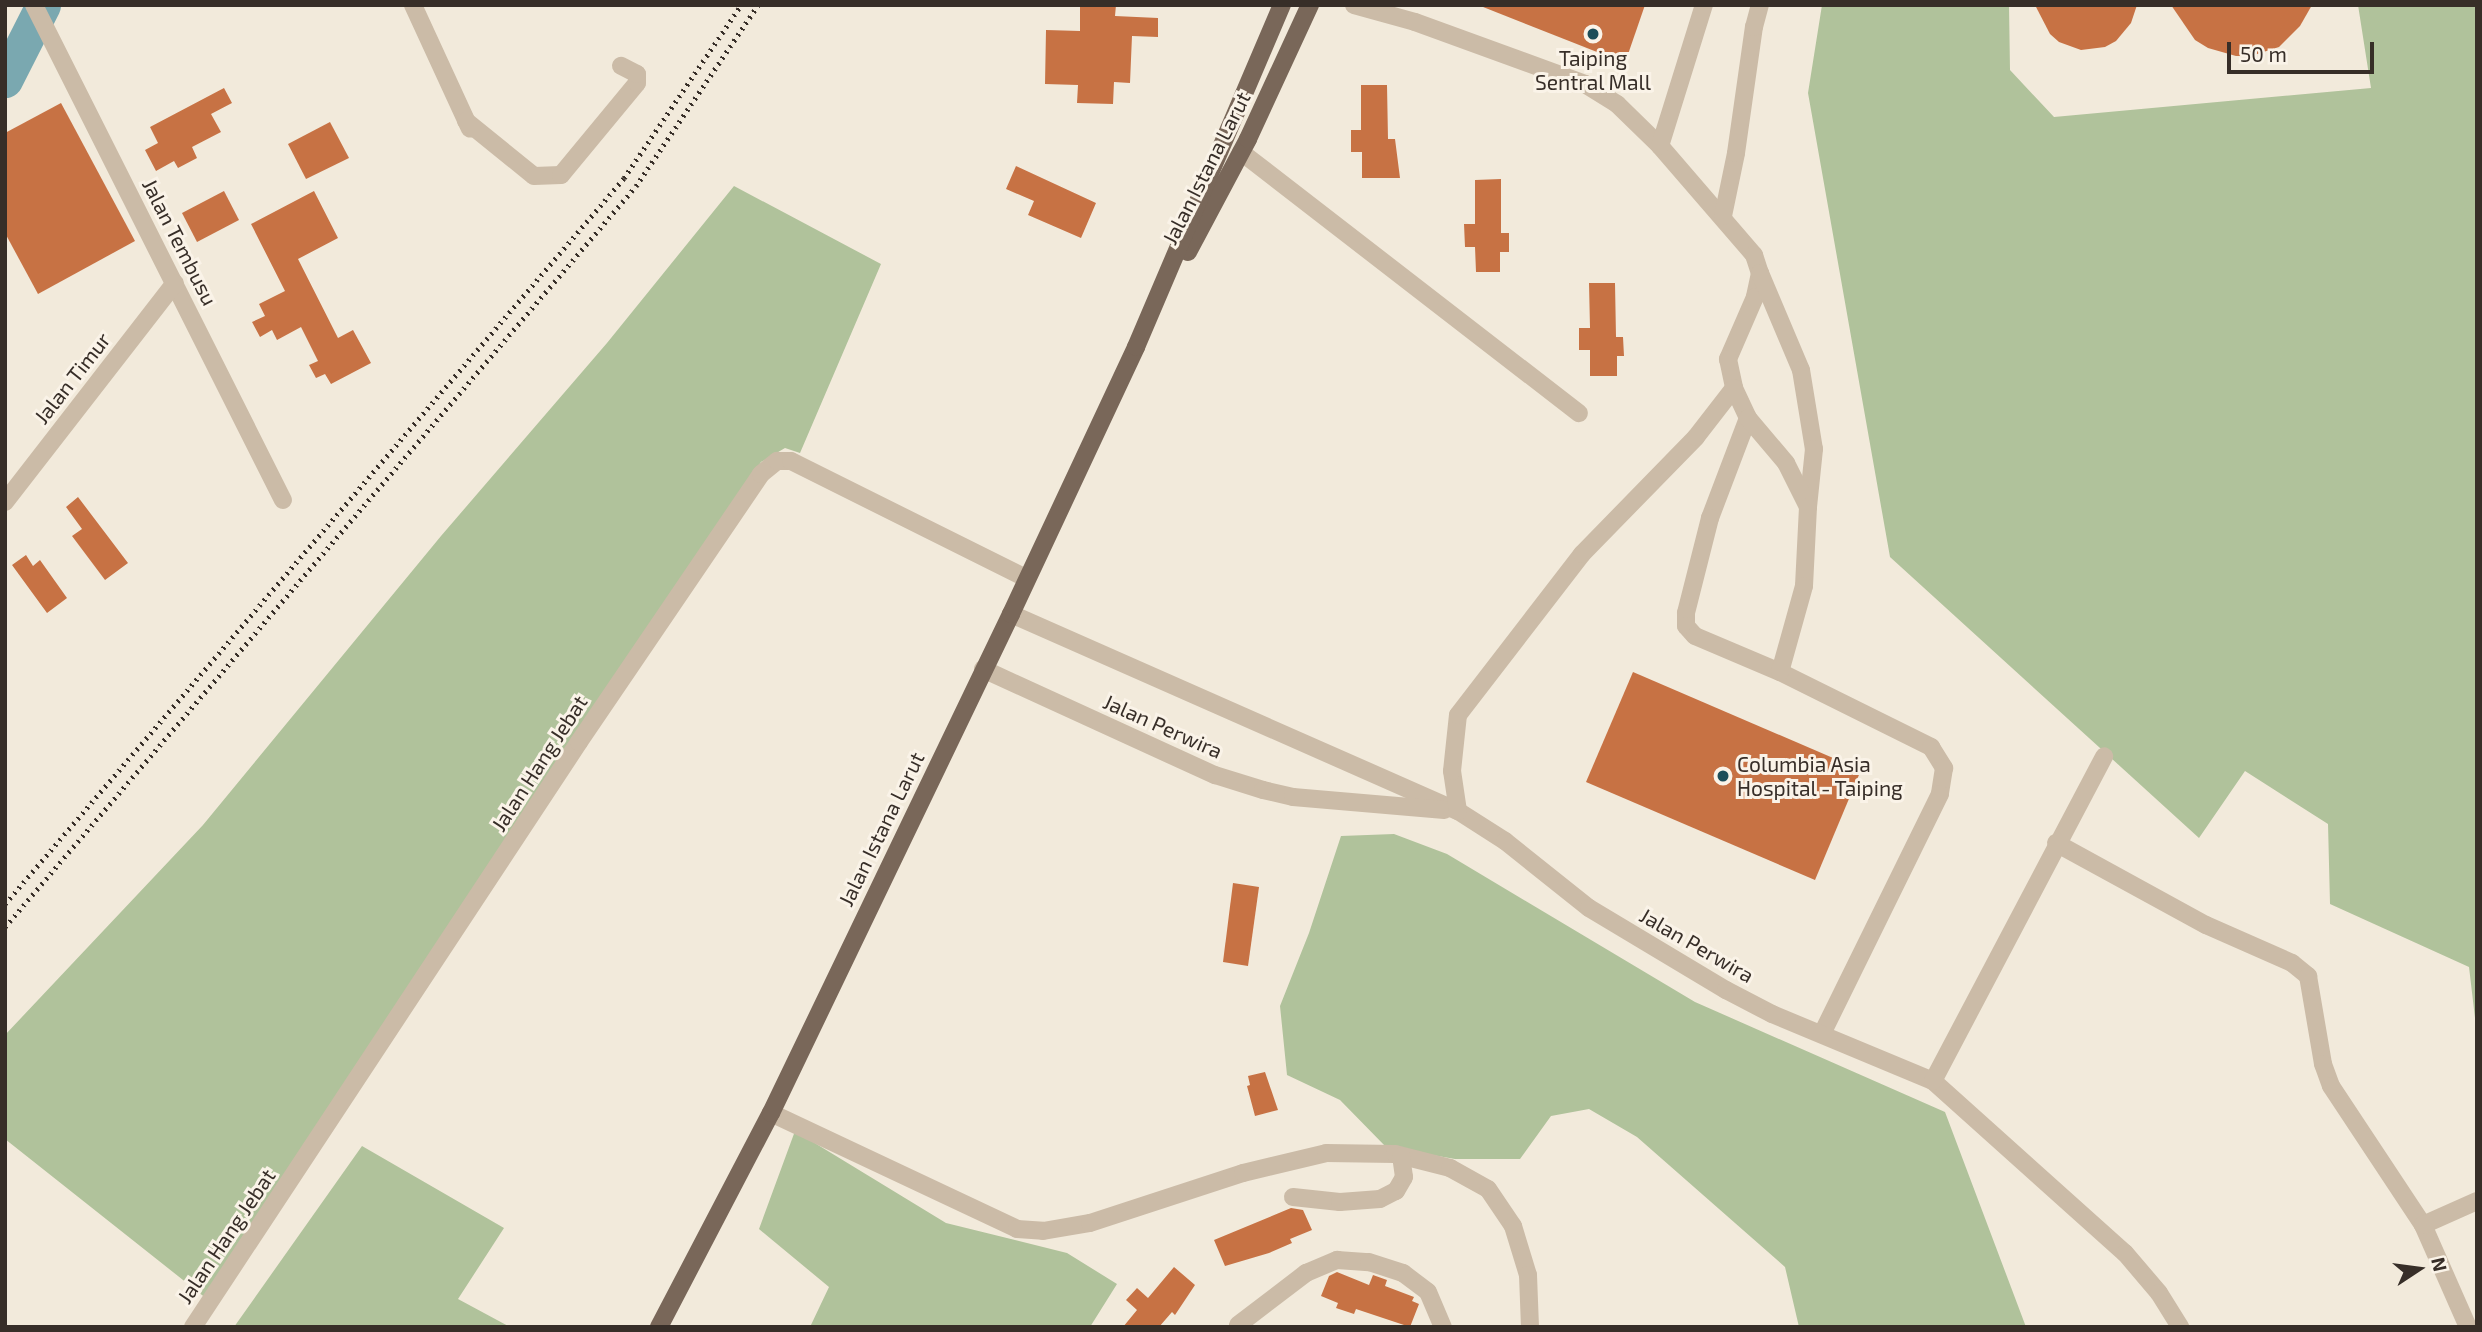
<!DOCTYPE html>
<style>
body{margin:0}
#map{position:relative;width:2482px;height:1332px;overflow:hidden;background:#f2eadb;font-family:"Exo 2",sans-serif}
div>[style]{position:absolute}
[style*='--x']{left:calc(var(--x)*1px);top:calc(var(--y)*1px);width:calc(var(--w)*1px);rotate:calc(var(--a)*1deg)}
.green>*{inset:0;background:#b0c29b}
.river>*{height:35px;margin:-17.5px;padding:0 17.5px;transform-origin:17.5px;border-radius:17.5px;background:#7aa8b0}
.building>*{inset:0;background:#c77244}
.minor>*{height:18px;margin:-9px;padding:0 9px;transform-origin:9px;border-radius:9px;background:#cbbba7}
.major>*{height:18px;margin:-9px;padding:0 9px;transform-origin:9px;border-radius:9px;background:#796759}
.rail>*{height:5px;margin-top:-2.5px;transform-origin:0;background:repeating-linear-gradient(90deg,#372e28 0 2px,transparent 0 7px)}
.dots>*{width:19px;height:19px;translate:-50% -50%;box-sizing:border-box;border:4px solid #faf3e8;border-radius:50%}
span{translate:-50% -50%;white-space:nowrap;text-align:center;line-height:1.15;-webkit-text-stroke:6px #faf3e8;paint-order:stroke}
.poi-label{font-size:21px;color:#372e28}
.left{translate:0 -50%;text-align:left}
.street-label{font-size:21px;color:#372e28}
.frame{position:absolute;inset:0;border:7px solid #372e28;pointer-events:none}
.north{position:absolute;left:2384px;top:1234px;width:70px;height:70px;-webkit-text-stroke:5px #faf3e8;paint-order:stroke;rotate:77deg;font-size:19px;font-weight:700;line-height:28px;text-align:center;color:#372e28}
.north::after{content:'';display:block;margin:auto;width:24px;height:32px;background:#372e28;clip-path:polygon(50% 0,100% 100%,50% 72%,0 100%)}
.scale{position:absolute;left:2227px;top:42px;width:147px;height:32px;box-sizing:border-box;border:4px solid #372e28;border-top:0;padding-left:9px;font-size:21px;line-height:24px;white-space:nowrap;color:#372e28;-webkit-text-stroke:5px #faf3e8;paint-order:stroke}
</style>
<div id="map">
<div class="green">
<i style="clip-path:polygon(1822px 5px,2009px 5px,2010px 70px,2054px 117px,2371px 88px,2358px 5px,2477px 5px,2477px 1035px,2469px 967px,2330px 904px,2328px 824px,2245px 771px,2199px 838px,1890px 557px,1808px 93px)"></i>
<i style="clip-path:polygon(734px 186px,881px 264px,800px 453px,785px 448px,761px 462px,207px 1299px,5px 1139px,5px 1035px,203px 825px,441px 536px,607px 343px)"></i>
<i style="clip-path:polygon(1394px 834px,1447px 854px,1695px 1002px,1945px 1112px,2026px 1327px,1799px 1327px,1785px 1267px,1637px 1137px,1589px 1109px,1551px 1116px,1520px 1159px,1455px 1159px,1386px 1147px,1340px 1100px,1287px 1075px,1280px 1006px,1309px 933px,1341px 836px)"></i>
<i style="clip-path:polygon(795px 1131px,946px 1223px,1067px 1253px,1117px 1284px,1090px 1327px,810px 1327px,829px 1287px,759px 1229px)"></i>
<i style="clip-path:polygon(362px 1146px,504px 1228px,458px 1299px,510px 1327px,234px 1327px)"></i>
</div>
<div class="river">
<i style="--x:5;--y:80;--w:84;--a:-63.1"></i>
</div>
<div class="building">
<i style="clip-path:polygon(1080px 5px,1116px 5px,1115px 16px,1158px 18px,1158px 37px,1132px 36px,1130px 83px,1114px 82px,1113px 104px,1077px 103px,1078px 85px,1045px 84px,1046px 30px,1080px 31px)"></i>
<i style="clip-path:polygon(1478px 5px,1645px 5px,1625px 63px)"></i>
<i style="clip-path:polygon(2035px 5px,2137px 5px,2131px 23px,2116px 41px,2105px 47px,2081px 50px,2059px 42px,2050px 34px)"></i>
<i style="clip-path:polygon(2171px 5px,2312px 5px,2300px 26px,2279px 47px,2251px 56px,2236px 56px,2208px 48px,2195px 40px)"></i>
<i style="clip-path:polygon(1361px 85px,1387px 85px,1388px 139px,1395px 139px,1400px 178px,1362px 178px,1362px 152px,1351px 152px,1351px 130px,1361px 130px)"></i>
<i style="clip-path:polygon(224px 88px,232px 103px,211px 114px,221px 132px,192px 147px,197px 158px,178px 168px,174px 161px,156px 171px,145px 150px,158px 143px,150px 127px)"></i>
<i style="clip-path:polygon(61px 103px,135px 241px,38px 294px,5px 233px,5px 133px)"></i>
<i style="clip-path:polygon(330px 122px,349px 158px,306px 179px,288px 144px)"></i>
<i style="clip-path:polygon(1016px 166px,1096px 203px,1081px 238px,1028px 215px,1034px 201px,1006px 189px)"></i>
<i style="clip-path:polygon(1501px 179px,1501px 233px,1509px 233px,1509px 252px,1500px 252px,1500px 272px,1476px 272px,1475px 247px,1465px 247px,1464px 224px,1475px 224px,1475px 180px)"></i>
<i style="clip-path:polygon(224px 191px,239px 220px,197px 242px,182px 213px)"></i>
<i style="clip-path:polygon(314px 191px,338px 238px,298px 259px,338px 338px,353px 330px,371px 363px,331px 384px,325px 374px,316px 378px,309px 365px,318px 361px,301px 327px,277px 340px,272px 330px,260px 337px,252px 322px,265px 316px,259px 304px,285px 291px,251px 224px)"></i>
<i style="clip-path:polygon(1589px 283px,1615px 283px,1616px 337px,1623px 337px,1624px 356px,1617px 356px,1617px 376px,1590px 376px,1590px 350px,1579px 350px,1579px 328px,1590px 328px)"></i>
<i style="clip-path:polygon(78px 497px,128px 563px,105px 580px,72px 536px,82px 529px,66px 507px)"></i>
<i style="clip-path:polygon(26px 555px,33px 566px,40px 560px,67px 598px,47px 613px,12px 565px)"></i>
<i style="clip-path:polygon(1633px 672px,1861px 770px,1815px 880px,1586px 782px)"></i>
<i style="clip-path:polygon(1233px 883px,1259px 887px,1248px 966px,1223px 962px)"></i>
<i style="clip-path:polygon(1265px 1072px,1278px 1110px,1255px 1116px,1247px 1086px,1250px 1085px,1248px 1076px)"></i>
<i style="clip-path:polygon(1291px 1208px,1303px 1210px,1312px 1230px,1290px 1239px,1292px 1243px,1269px 1253px,1225px 1266px,1214px 1240px)"></i>
<i style="clip-path:polygon(1174px 1267px,1195px 1285px,1175px 1315px,1172px 1312px,1159px 1327px,1123px 1327px,1137px 1310px,1126px 1300px,1137px 1288px,1148px 1298px)"></i>
<i style="clip-path:polygon(1337px 1272px,1369px 1285px,1373px 1275px,1387px 1280px,1385px 1286px,1414px 1297px,1412px 1301px,1419px 1304px,1410px 1327px,1356px 1309px,1354px 1314px,1336px 1308px,1338px 1303px,1321px 1296px,1329px 1276px)"></i>
</div>
<div class="minor">
<i style="--x:34;--y:5;--w:554;--a:63.3"></i>
<i style="--x:413;--y:5;--w:136;--a:65.3"></i>
<i style="--x:1354;--y:5;--w:63;--a:15.6"></i>
<i style="--x:1415;--y:22;--w:181;--a:20"></i>
<i style="--x:1585;--y:84;--w:38;--a:32"></i>
<i style="--x:1617;--y:104;--w:60;--a:44.3"></i>
<i style="--x:1660;--y:146;--w:144;--a:49.2"></i>
<i style="--x:1754;--y:255;--w:19;--a:72"></i>
<i style="--x:1760;--y:273;--w:25;--a:102"></i>
<i style="--x:1755;--y:297;--w:68;--a:113.5"></i>
<i style="--x:1728;--y:359;--w:30;--a:78"></i>
<i style="--x:1734;--y:388;--w:33;--a:65"></i>
<i style="--x:1748;--y:418;--w:107;--a:110.8"></i>
<i style="--x:1710;--y:518;--w:98;--a:104.2"></i>
<i style="--x:1686;--y:613;--w:13;--a:90"></i>
<i style="--x:1686;--y:626;--w:13;--a:48"></i>
<i style="--x:1695;--y:636;--w:92;--a:23"></i>
<i style="--x:1780;--y:672;--w:169;--a:26.4"></i>
<i style="--x:1931;--y:747;--w:25;--a:58"></i>
<i style="--x:1944;--y:768;--w:26;--a:99"></i>
<i style="--x:1940;--y:794;--w:265;--a:116.2"></i>
<i style="--x:466;--y:121;--w:87;--a:39"></i>
<i style="--x:534;--y:176;--w:27;--a:-2"></i>
<i style="--x:561;--y:175;--w:119;--a:-50.4"></i>
<i style="--x:637;--y:83;--w:9;--a:-90"></i>
<i style="--x:637;--y:74;--w:18;--a:-153"></i>
<i style="--x:1660;--y:146;--w:148;--a:-72.7"></i>
<i style="--x:1241;--y:152;--w:427;--a:37.7"></i>
<i style="--x:1723;--y:216;--w:64;--a:-78.3"></i>
<i style="--x:1736;--y:153;--w:127;--a:-81.9"></i>
<i style="--x:1754;--y:27;--w:23;--a:-75"></i>
<i style="--x:1760;--y:273;--w:105;--a:67.1"></i>
<i style="--x:1801;--y:370;--w:80;--a:80.7"></i>
<i style="--x:1814;--y:449;--w:58;--a:95.9"></i>
<i style="--x:1748;--y:418;--w:59;--a:49.8"></i>
<i style="--x:1786;--y:463;--w:49;--a:63.4"></i>
<i style="--x:1808;--y:507;--w:79;--a:92.9"></i>
<i style="--x:1804;--y:586;--w:89;--a:105.6"></i>
<i style="--x:5;--y:502;--w:277;--a:-52.2"></i>
<i style="--x:1011;--y:614;--w:488;--a:23.8"></i>
<i style="--x:1458;--y:811;--w:56;--a:32.6"></i>
<i style="--x:1505;--y:841;--w:107;--a:38.6"></i>
<i style="--x:1589;--y:908;--w:160;--a:30.9"></i>
<i style="--x:1726;--y:990;--w:52;--a:27.6"></i>
<i style="--x:1772;--y:1014;--w:174;--a:22.6"></i>
<i style="--x:1933;--y:1081;--w:258;--a:41.9"></i>
<i style="--x:2125;--y:1253;--w:52;--a:49.6"></i>
<i style="--x:2159;--y:1293;--w:40;--a:58"></i>
<i style="--x:983;--y:669;--w:255;--a:24.6"></i>
<i style="--x:1215;--y:775;--w:50;--a:17.4"></i>
<i style="--x:1263;--y:790;--w:31;--a:13"></i>
<i style="--x:1293;--y:797;--w:152;--a:4.9"></i>
<i style="--x:1458;--y:811;--w:40;--a:-98.5"></i>
<i style="--x:1452;--y:771;--w:56;--a:-83.9"></i>
<i style="--x:1458;--y:715;--w:203;--a:-52.4"></i>
<i style="--x:1582;--y:554;--w:163;--a:-45.7"></i>
<i style="--x:1696;--y:437;--w:62;--a:-52.2"></i>
<i style="--x:2056;--y:843;--w:171;--a:28.7"></i>
<i style="--x:2206;--y:925;--w:94;--a:23.8"></i>
<i style="--x:2292;--y:963;--w:21;--a:39"></i>
<i style="--x:2308;--y:976;--w:89;--a:80.3"></i>
<i style="--x:2323;--y:1064;--w:23;--a:70"></i>
<i style="--x:2331;--y:1086;--w:167;--a:56.5"></i>
<i style="--x:2423;--y:1225;--w:111;--a:66.2"></i>
<i style="--x:1933;--y:1081;--w:367;--a:-62.2"></i>
<i style="--x:771;--y:1113;--w:272;--a:25.2"></i>
<i style="--x:1017;--y:1229;--w:26;--a:4"></i>
<i style="--x:1043;--y:1231;--w:48;--a:-9.7"></i>
<i style="--x:1090;--y:1223;--w:161;--a:-18.1"></i>
<i style="--x:1243;--y:1173;--w:85;--a:-13.5"></i>
<i style="--x:1326;--y:1153;--w:69;--a:0.8"></i>
<i style="--x:1395;--y:1154;--w:57;--a:14.3"></i>
<i style="--x:1450;--y:1168;--w:43;--a:28.9"></i>
<i style="--x:1488;--y:1189;--w:45;--a:56"></i>
<i style="--x:1513;--y:1226;--w:51;--a:73"></i>
<i style="--x:1528;--y:1275;--w:52;--a:87.8"></i>
<i style="--x:1293;--y:1197;--w:47;--a:6.1"></i>
<i style="--x:1340;--y:1202;--w:40;--a:-4.3"></i>
<i style="--x:1380;--y:1199;--w:18;--a:-27"></i>
<i style="--x:1396;--y:1191;--w:16;--a:-60"></i>
<i style="--x:1404;--y:1177;--w:21;--a:-98"></i>
<i style="--x:2423;--y:1225;--w:59;--a:-24"></i>
<i style="--x:1238;--y:1325;--w:86;--a:-37.4"></i>
<i style="--x:1306;--y:1273;--w:34;--a:-23"></i>
<i style="--x:1337;--y:1260;--w:32;--a:4"></i>
<i style="--x:1369;--y:1262;--w:36;--a:18"></i>
<i style="--x:1403;--y:1273;--w:31;--a:37"></i>
<i style="--x:1428;--y:1292;--w:38;--a:67"></i>
<i style="--x:193;--y:1327;--w:701;--a:-56.58"></i>
<i style="--x:579;--y:742;--w:324;--a:-55.8"></i>
<i style="--x:761;--y:474;--w:21;--a:-39"></i>
<i style="--x:777;--y:461;--w:14;--a:0"></i>
<i style="--x:791;--y:461;--w:263;--a:26.5"></i>
</div>
<div class="major">
<i style="--x:1188;--y:252;--w:128;--a:-62"></i>
<i style="--x:1248;--y:139;--w:148;--a:-65.2"></i>
<i style="--x:659;--y:1327;--w:242;--a:-62.4"></i>
<i style="--x:771;--y:1113;--w:554;--a:-64.31"></i>
<i style="--x:1011;--y:614;--w:295;--a:-64.9"></i>
<i style="--x:1136;--y:347;--w:372;--a:-66.9"></i>
</div>
<div class="rail">
<i style="--x:5;--y:904;--w:954;--a:-49.55"></i>
<i style="--x:624;--y:178;--w:209;--a:-55.9"></i>
<i style="--x:5;--y:927;--w:973;--a:-49.58"></i>
<i style="--x:636;--y:186;--w:218;--a:-56"></i>
</div>
<div class="dots">
<i style="left:1593px;top:34px;background:#1d4e59"></i>
<i style="left:1723px;top:776px;background:#1d4e59"></i>
</div>
<div class="poi-label">
<span style="left:1593px;top:70px">Taiping<br>Sentral Mall</span>
<span class="left" style="left:1737px;top:776px">Columbia Asia<br>Hospital - Taiping</span>
</div>
<div class="street-label">
<span style="left:1206px;top:168px;rotate:-63deg">Jalan Istana Larut</span>
<span style="left:180px;top:242px;rotate:63deg">Jalan Tembusu</span>
<span style="left:72px;top:378px;rotate:-52deg">Jalan Timur</span>
<span style="left:1163px;top:726px;rotate:24deg">Jalan Perwira</span>
<span style="left:539px;top:763px;rotate:-57deg">Jalan Hang Jebat</span>
<span style="left:881px;top:829px;rotate:-64deg">Jalan Istana Larut</span>
<span style="left:1697px;top:945px;rotate:30deg">Jalan Perwira</span>
<span style="left:226px;top:1236px;rotate:-56deg">Jalan Hang Jebat</span>
</div>
<div class="frame"></div>
<div class="north">N</div>
<div class="scale">50 m</div>
</div>
